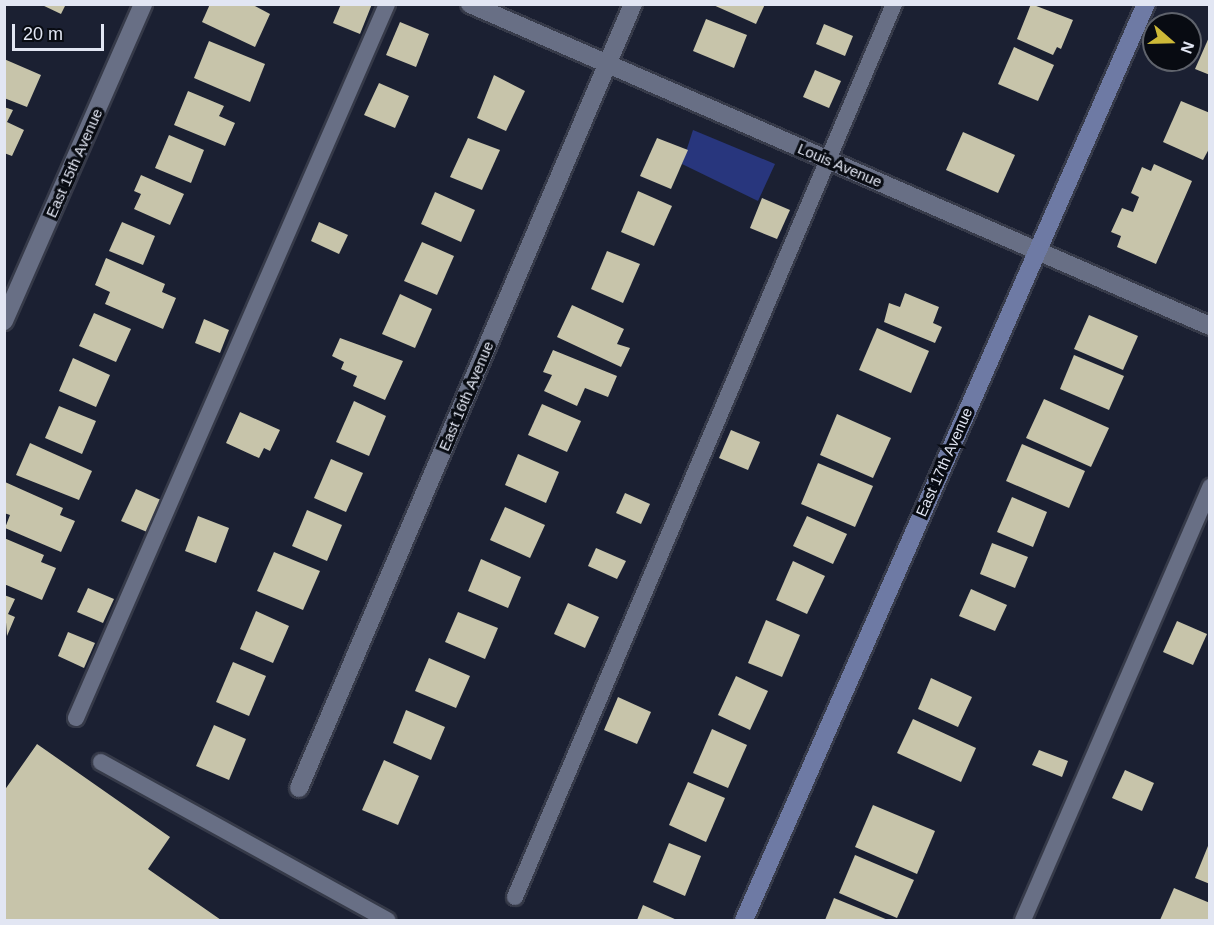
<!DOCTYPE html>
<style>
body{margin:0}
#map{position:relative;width:1214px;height:925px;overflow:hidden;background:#1b2032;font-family:Helvetica,sans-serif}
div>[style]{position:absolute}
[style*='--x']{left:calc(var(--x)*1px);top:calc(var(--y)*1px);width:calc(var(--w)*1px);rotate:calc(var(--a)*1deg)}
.green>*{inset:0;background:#28367d}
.building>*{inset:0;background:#c7c4aa}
.roads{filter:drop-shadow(2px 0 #363a49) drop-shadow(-2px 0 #363a49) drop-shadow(0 2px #363a49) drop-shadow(0 -2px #363a49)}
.lane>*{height:16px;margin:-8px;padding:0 8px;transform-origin:8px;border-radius:8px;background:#686f85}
.street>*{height:18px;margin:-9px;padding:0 9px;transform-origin:9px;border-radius:9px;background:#686f85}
.secondary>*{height:18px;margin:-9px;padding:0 9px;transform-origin:9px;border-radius:9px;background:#6e7aa4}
span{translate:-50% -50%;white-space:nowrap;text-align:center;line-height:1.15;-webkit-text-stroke:6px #080b12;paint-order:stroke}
.street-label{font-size:15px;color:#e2e6f3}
.frame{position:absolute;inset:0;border:6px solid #e2e6f3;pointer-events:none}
.north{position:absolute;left:1142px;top:12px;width:60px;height:60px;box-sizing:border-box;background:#080b12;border:2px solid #5f636c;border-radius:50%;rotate:110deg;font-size:16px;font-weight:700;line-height:24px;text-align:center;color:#e2e6f3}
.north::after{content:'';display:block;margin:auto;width:21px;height:27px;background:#cdb938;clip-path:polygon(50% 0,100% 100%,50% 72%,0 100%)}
.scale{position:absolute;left:12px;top:24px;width:92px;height:27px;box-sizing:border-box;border:3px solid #e2e6f3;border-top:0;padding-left:8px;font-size:18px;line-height:21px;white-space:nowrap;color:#e2e6f3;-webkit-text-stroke:4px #080b12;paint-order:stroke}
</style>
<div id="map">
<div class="green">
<i style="clip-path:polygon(693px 130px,775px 164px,758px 201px,682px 164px)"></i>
</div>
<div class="building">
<i style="clip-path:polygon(40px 4px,66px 4px,61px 14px)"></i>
<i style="clip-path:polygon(210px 4px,251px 4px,270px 14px,255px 47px,202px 22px)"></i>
<i style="clip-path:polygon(341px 4px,372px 4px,360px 34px,333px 23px)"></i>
<i style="clip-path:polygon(711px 4px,765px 4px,756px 24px)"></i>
<i style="clip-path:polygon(1031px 4px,1073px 20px,1061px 49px,1057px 47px,1053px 55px,1017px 39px)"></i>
<i style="clip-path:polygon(706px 19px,747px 35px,734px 68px,693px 51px)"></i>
<i style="clip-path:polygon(400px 22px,429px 34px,416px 67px,386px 55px)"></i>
<i style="clip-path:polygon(824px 24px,853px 36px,845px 56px,816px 44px)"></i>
<i style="clip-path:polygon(1210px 35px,1210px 75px,1195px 69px)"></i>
<i style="clip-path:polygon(209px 41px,265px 64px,250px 102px,194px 78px)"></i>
<i style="clip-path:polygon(1014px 47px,1054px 65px,1038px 101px,998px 84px)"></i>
<i style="clip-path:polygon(4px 59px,41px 75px,27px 107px,4px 98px)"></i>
<i style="clip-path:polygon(815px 70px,841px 81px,829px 108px,803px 97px)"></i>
<i style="clip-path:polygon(494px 75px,525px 91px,506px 131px,477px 118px)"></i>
<i style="clip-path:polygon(379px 83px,409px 96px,395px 128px,364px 115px)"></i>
<i style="clip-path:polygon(188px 91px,224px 106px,219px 116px,235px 123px,225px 146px,174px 125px)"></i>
<i style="clip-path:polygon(1181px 101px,1210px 113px,1210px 147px,1203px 160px,1163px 142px)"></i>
<i style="clip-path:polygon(4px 107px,13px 110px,7px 122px,24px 130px,12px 156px,4px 153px)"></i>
<i style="clip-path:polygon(963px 132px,1015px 155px,998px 193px,946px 170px)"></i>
<i style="clip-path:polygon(169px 135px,204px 150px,191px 183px,155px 168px)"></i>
<i style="clip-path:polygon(468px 138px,500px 150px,482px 190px,450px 177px)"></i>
<i style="clip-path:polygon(657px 138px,688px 150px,671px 189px,640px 176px)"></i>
<i style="clip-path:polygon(1154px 164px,1192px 181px,1156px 264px,1117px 247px,1121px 236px,1111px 232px,1122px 208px,1133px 212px,1139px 197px,1131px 193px,1142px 167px,1151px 171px)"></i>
<i style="clip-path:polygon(141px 175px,184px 194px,170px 225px,134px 209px,141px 194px,134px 191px)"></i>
<i style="clip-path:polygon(638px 191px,672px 206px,654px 246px,621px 232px)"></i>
<i style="clip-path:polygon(435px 192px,475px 210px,461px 242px,421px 224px)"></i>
<i style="clip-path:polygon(762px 198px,790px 210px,777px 239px,750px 228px)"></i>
<i style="clip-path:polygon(122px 222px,155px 236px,143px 265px,109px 251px)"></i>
<i style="clip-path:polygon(319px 222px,348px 235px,339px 254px,311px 241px)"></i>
<i style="clip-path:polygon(422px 242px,454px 256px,437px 295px,404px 281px)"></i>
<i style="clip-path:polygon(607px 251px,640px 264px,623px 303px,591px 289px)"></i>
<i style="clip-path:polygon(106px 258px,165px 284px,162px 292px,176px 298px,163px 329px,105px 304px,110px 292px,95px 285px)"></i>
<i style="clip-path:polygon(905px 293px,939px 307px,933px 323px,942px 327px,935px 343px,884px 322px,889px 303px,900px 307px)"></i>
<i style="clip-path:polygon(400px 294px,432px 309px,415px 348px,382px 334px)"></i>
<i style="clip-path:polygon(572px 305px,624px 329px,617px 344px,630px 348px,621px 367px,557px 337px)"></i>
<i style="clip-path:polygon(94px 313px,131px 329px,116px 362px,79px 346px)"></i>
<i style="clip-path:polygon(1089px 315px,1138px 336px,1123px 370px,1074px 349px)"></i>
<i style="clip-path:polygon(204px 319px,229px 330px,220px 353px,195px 343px)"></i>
<i style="clip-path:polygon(877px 328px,929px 351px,911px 393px,859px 370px)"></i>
<i style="clip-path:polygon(340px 338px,403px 361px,385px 400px,353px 386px,357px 376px,341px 369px,344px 362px,332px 356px)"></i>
<i style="clip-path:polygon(553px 350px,617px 376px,608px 397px,585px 388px,577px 406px,544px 391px,552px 375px,543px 372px)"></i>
<i style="clip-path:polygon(1074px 355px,1124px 376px,1109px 410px,1060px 389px)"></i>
<i style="clip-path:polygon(73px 358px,110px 375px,96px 407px,59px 391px)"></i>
<i style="clip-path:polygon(1044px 399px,1109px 428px,1091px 467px,1026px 438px)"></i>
<i style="clip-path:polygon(354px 401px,386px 416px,369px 456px,336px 442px)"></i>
<i style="clip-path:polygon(542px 404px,581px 421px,567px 452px,528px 435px)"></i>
<i style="clip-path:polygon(59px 406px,96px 421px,82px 454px,45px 438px)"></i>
<i style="clip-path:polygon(240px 412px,280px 430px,270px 451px,264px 448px,259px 458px,226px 443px)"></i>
<i style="clip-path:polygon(837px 414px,891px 438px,873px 478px,820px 455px)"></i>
<i style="clip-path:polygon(731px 430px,760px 442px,748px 470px,719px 458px)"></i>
<i style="clip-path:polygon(30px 443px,92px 471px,79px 500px,16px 475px)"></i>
<i style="clip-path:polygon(1022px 444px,1085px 471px,1069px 508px,1006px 481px)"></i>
<i style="clip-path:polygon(518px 454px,559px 472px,546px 503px,505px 485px)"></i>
<i style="clip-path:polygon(331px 459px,363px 473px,346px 512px,314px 498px)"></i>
<i style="clip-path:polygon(818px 463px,873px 486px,855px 527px,801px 504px)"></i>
<i style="clip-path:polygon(5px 482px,63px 508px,60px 515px,75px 521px,61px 552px,5px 528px,10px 515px,4px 513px)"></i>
<i style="clip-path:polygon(136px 489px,161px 500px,147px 532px,121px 521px)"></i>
<i style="clip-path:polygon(625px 493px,650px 504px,641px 524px,616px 513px)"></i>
<i style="clip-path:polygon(1012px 497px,1047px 512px,1033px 547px,997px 532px)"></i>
<i style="clip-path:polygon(505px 507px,545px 525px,530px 558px,490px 540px)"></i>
<i style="clip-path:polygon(307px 510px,342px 525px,327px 561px,292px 546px)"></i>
<i style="clip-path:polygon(198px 516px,229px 528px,216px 563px,185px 551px)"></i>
<i style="clip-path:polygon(807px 516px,847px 534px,833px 564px,793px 546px)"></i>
<i style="clip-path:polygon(4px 538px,44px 555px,41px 562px,56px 568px,42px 600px,4px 584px)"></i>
<i style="clip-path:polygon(992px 543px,1028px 557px,1015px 588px,980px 574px)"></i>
<i style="clip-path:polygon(596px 548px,626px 561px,617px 579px,588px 566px)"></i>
<i style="clip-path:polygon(274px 552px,320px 571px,303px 610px,257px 591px)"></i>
<i style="clip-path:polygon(481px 559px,521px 577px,508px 608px,468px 591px)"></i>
<i style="clip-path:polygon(793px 561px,825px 576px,807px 614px,776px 600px)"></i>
<i style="clip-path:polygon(88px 588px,114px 599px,103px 623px,77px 612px)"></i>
<i style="clip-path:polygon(971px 589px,1007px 605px,995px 631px,959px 616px)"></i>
<i style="clip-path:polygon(4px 595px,15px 599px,8px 614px,15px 617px,7px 636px)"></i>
<i style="clip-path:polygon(568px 603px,599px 617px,585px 648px,554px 634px)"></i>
<i style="clip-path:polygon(256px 611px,289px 626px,273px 663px,240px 649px)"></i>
<i style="clip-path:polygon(458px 612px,498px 628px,485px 659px,445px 642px)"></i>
<i style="clip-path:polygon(766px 620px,800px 635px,782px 677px,748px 663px)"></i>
<i style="clip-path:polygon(1177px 621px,1207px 634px,1193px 665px,1163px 652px)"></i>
<i style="clip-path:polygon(68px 632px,95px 643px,84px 668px,58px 656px)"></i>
<i style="clip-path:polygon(429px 658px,470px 676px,456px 708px,415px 691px)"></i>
<i style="clip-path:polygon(233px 662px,266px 676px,249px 716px,216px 702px)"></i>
<i style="clip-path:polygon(736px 676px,768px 691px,750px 730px,718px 715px)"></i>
<i style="clip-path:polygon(931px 678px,972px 697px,958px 727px,918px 709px)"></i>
<i style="clip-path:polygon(618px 697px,651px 712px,637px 744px,604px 730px)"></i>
<i style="clip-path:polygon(406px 710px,445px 727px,431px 760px,393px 743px)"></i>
<i style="clip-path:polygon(913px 719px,976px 748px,961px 782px,897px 753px)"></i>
<i style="clip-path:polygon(214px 725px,246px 739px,229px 780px,196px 766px)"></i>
<i style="clip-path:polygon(712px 729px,747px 745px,728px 788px,693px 773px)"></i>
<i style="clip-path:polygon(37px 744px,170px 837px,148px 869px,221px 920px,4px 920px,4px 791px)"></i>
<i style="clip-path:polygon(1039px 750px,1068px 761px,1062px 777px,1032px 765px)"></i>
<i style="clip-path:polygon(384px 760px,419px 776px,398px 825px,362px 810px)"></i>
<i style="clip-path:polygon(1125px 770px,1154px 783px,1142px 811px,1112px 798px)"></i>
<i style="clip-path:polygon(688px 782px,725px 798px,706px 842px,669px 825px)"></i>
<i style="clip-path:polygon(873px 805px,935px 831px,917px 874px,855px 847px)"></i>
<i style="clip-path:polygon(1210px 841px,1210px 884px,1195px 878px)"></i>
<i style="clip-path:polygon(669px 843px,701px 856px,685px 896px,653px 882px)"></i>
<i style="clip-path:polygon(855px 855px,914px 880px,897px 918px,839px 893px)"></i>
<i style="clip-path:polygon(1174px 888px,1210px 903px,1210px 920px,1160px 920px)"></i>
<i style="clip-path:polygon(834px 898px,888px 920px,825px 920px)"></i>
<i style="clip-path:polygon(643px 905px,661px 913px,677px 920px,637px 920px)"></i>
</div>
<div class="roads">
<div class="lane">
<i style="--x:76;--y:718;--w:779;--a:-66.46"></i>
<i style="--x:101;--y:762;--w:327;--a:28.9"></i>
<i style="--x:515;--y:897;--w:970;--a:-67"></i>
<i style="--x:1023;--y:920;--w:472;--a:-66.6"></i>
</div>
<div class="street">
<i style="--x:470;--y:4;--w:807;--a:23.52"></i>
<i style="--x:4;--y:321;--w:346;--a:-66.3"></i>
<i style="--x:299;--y:788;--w:852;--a:-66.93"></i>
</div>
<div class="secondary">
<i style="--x:744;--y:920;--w:1000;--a:-66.31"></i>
</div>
</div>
<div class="street-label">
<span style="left:74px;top:163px;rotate:-66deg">East 15th Avenue</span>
<span style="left:840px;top:165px;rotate:23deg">Louis Avenue</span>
<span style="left:466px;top:396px;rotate:-67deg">East 16th Avenue</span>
<span style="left:944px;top:462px;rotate:-66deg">East 17th Avenue</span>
</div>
<div class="frame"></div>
<div class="north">N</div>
<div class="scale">20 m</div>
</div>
